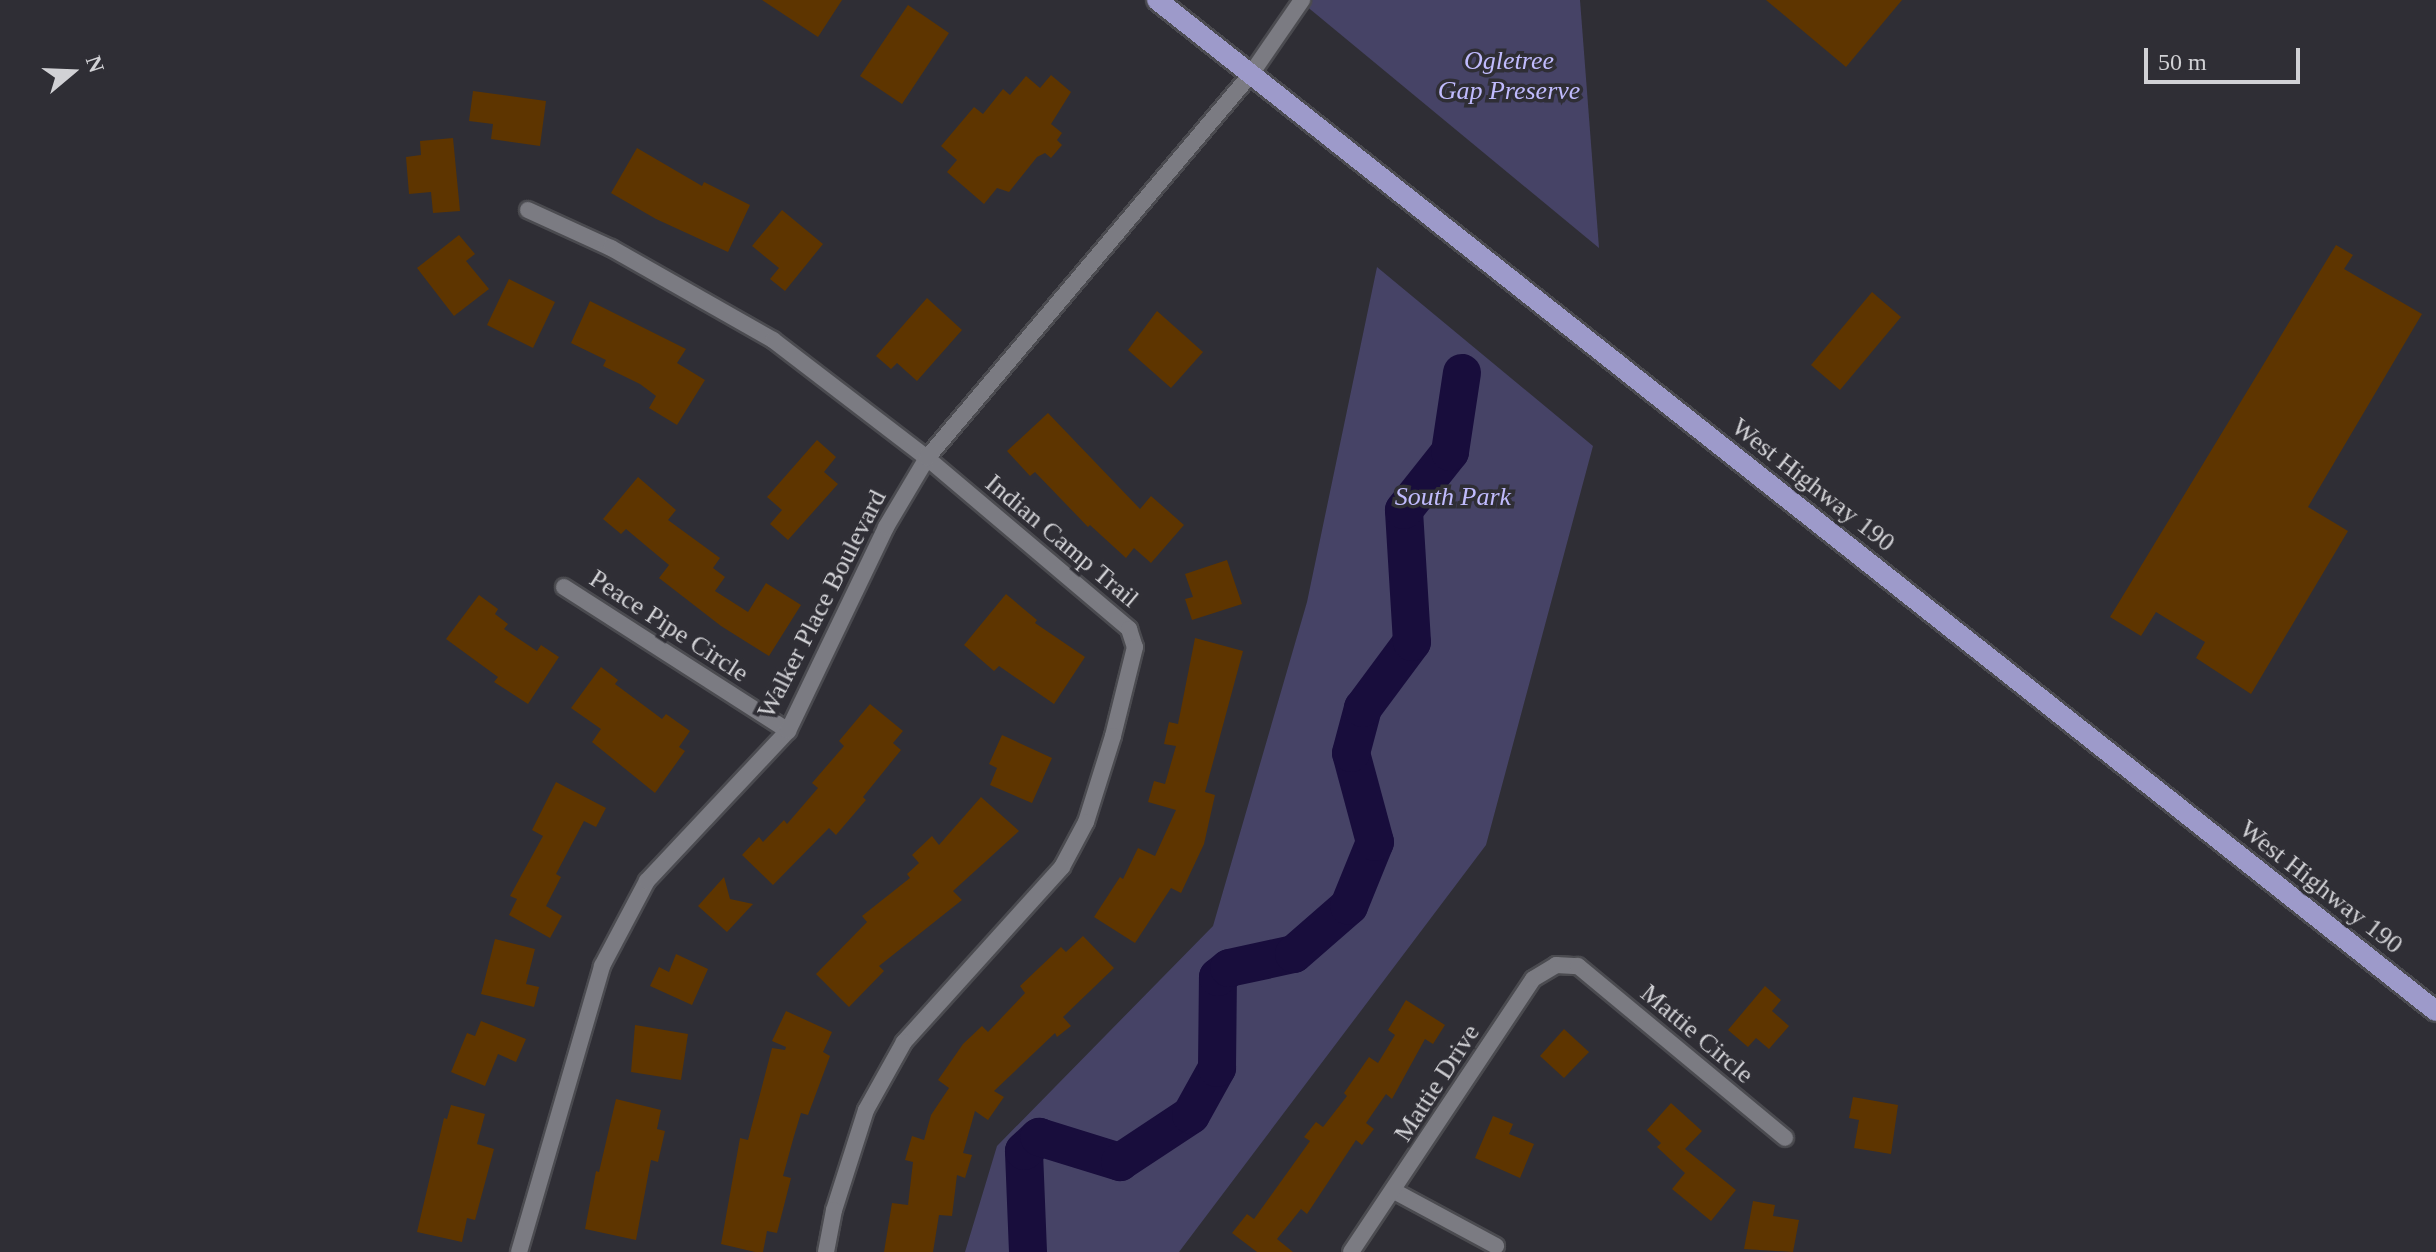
<!DOCTYPE html>
<style>
body{margin:0}
#map{position:relative;width:2436px;height:1252px;overflow:hidden;background:#2f2e35;font-family:Georgia,serif}
div>[style]{position:absolute}
[style*='--x']{left:calc(var(--x)*1px);top:calc(var(--y)*1px);width:calc(var(--w)*1px);rotate:calc(var(--a)*1deg)}
.green>*{inset:0;background:#464366}
.river>*{height:38px;margin:-19px;padding:0 19px;transform-origin:19px;border-radius:19px;background:#180d3c}
.building>*{inset:0;background:#5e3500}
.roads{filter:drop-shadow(2px 0 #4b4b50) drop-shadow(-2px 0 #4b4b50) drop-shadow(0 2px #4b4b50) drop-shadow(0 -2px #4b4b50)}
.minor>*{height:16px;margin:-8px;padding:0 8px;transform-origin:8px;border-radius:8px;background:#7b7b82}
.primary>*{height:20px;margin:-10px;padding:0 10px;transform-origin:10px;border-radius:10px;background:#9d9aca}
span{translate:-50% -50%;white-space:nowrap;text-align:center;line-height:1.15;-webkit-text-stroke:7px #2f2e35;paint-order:stroke}
.park-label{font-size:26px;color:#c0bbfd;font-style:italic}
.street-label{font-size:26px;color:#d1d1d5}
.north{position:absolute;left:32px;top:32px;width:80px;height:80px;-webkit-text-stroke:6px #2f2e35;paint-order:stroke;rotate:71deg;font-size:22px;font-weight:700;line-height:32px;text-align:center;color:#d1d1d5}
.north::after{content:'';display:block;margin:auto;width:28px;height:36px;background:#d1d1d5;clip-path:polygon(50% 0,100% 100%,50% 72%,0 100%)}
.scale{position:absolute;left:2144px;top:48px;width:156px;height:36px;box-sizing:border-box;border:4px solid #d1d1d5;border-top:0;padding-left:10px;font-size:24px;line-height:28px;white-space:nowrap;color:#d1d1d5;-webkit-text-stroke:6px #2f2e35;paint-order:stroke}
</style>
<div id="map">
<div class="green">
<i style="clip-path:polygon(1299px 0,1580px 0,1599px 248px)"></i>
<i style="clip-path:polygon(1377px 267px,1593px 446px,1486px 845px,1179px 1252px,965px 1252px,997px 1146px,1213px 926px,1307px 602px)"></i>
</div>
<div class="river">
<i style="--x:1028;--y:1252;--w:101;--a:-92.3"></i>
<i style="--x:1024;--y:1151;--w:21;--a:-43"></i>
<i style="--x:1039;--y:1137;--w:85;--a:17.2"></i>
<i style="--x:1120;--y:1162;--w:85;--a:-33.5"></i>
<i style="--x:1191;--y:1115;--w:54;--a:-61"></i>
<i style="--x:1217;--y:1068;--w:91;--a:-89.4"></i>
<i style="--x:1218;--y:977;--w:14;--a:-39"></i>
<i style="--x:1229;--y:968;--w:66;--a:-12.2"></i>
<i style="--x:1294;--y:954;--w:73;--a:-41.1"></i>
<i style="--x:1349;--y:906;--w:69;--a:-67.9"></i>
<i style="--x:1375;--y:842;--w:92;--a:-105.1"></i>
<i style="--x:1351;--y:753;--w:47;--a:-75.1"></i>
<i style="--x:1363;--y:708;--w:82;--a:-53.4"></i>
<i style="--x:1412;--y:642;--w:132;--a:-93.5"></i>
<i style="--x:1404;--y:510;--w:74;--a:-51.6"></i>
<i style="--x:1450;--y:452;--w:80;--a:-81.4"></i>
</div>
<div class="building">
<i style="clip-path:polygon(762px 0,842px 0,818px 37px)"></i>
<i style="clip-path:polygon(1766px 0,1902px 0,1846px 67px)"></i>
<i style="clip-path:polygon(908px 5px,949px 33px,902px 104px,860px 76px)"></i>
<i style="clip-path:polygon(1051px 75px,1071px 92px,1051px 124px,1062px 133px,1057px 140px,1062px 145px,1051px 158px,1045px 153px,1037px 157px,1009px 192px,997px 188px,984px 204px,947px 172px,957px 160px,941px 146px,974px 107px,983px 114px,1003px 89px,1010px 95px,1026px 76px,1040px 88px)"></i>
<i style="clip-path:polygon(473px 91px,546px 101px,540px 146px,491px 139px,493px 124px,469px 121px)"></i>
<i style="clip-path:polygon(453px 138px,460px 211px,433px 213px,431px 192px,409px 194px,406px 157px,421px 155px,420px 141px)"></i>
<i style="clip-path:polygon(637px 148px,702px 186px,704px 182px,750px 205px,728px 252px,656px 219px,611px 193px)"></i>
<i style="clip-path:polygon(782px 210px,823px 244px,785px 291px,770px 279px,779px 268px,752px 246px)"></i>
<i style="clip-path:polygon(459px 235px,475px 254px,466px 261px,489px 289px,454px 316px,417px 268px)"></i>
<i style="clip-path:polygon(2336px 245px,2353px 255px,2344px 269px,2422px 314px,2308px 507px,2348px 531px,2251px 694px,2196px 658px,2205px 642px,2156px 612px,2141px 636px,2110px 617px)"></i>
<i style="clip-path:polygon(509px 279px,555px 302px,533px 348px,487px 325px)"></i>
<i style="clip-path:polygon(1872px 292px,1901px 317px,1840px 390px,1811px 365px)"></i>
<i style="clip-path:polygon(927px 298px,962px 330px,917px 381px,897px 363px,891px 369px,876px 356px)"></i>
<i style="clip-path:polygon(590px 301px,686px 349px,677px 363px,705px 380px,677px 425px,649px 408px,656px 396px,640px 384px,603px 366px,606px 360px,571px 343px)"></i>
<i style="clip-path:polygon(1157px 311px,1203px 352px,1171px 388px,1128px 350px)"></i>
<i style="clip-path:polygon(1048px 413px,1140px 509px,1151px 496px,1184px 525px,1151px 563px,1134px 548px,1126px 558px,1090px 525px,1088px 527px,1035px 472px,1030px 476px,1007px 451px)"></i>
<i style="clip-path:polygon(817px 440px,836px 457px,824px 472px,838px 484px,788px 540px,770px 524px,782px 510px,767px 497px)"></i>
<i style="clip-path:polygon(638px 477px,676px 510px,668px 520px,720px 558px,713px 568px,725px 577px,715px 591px,748px 612px,766px 583px,801px 605px,769px 656px,721px 626px,659px 578px,669px 565px,626px 529px,621px 534px,603px 519px)"></i>
<i style="clip-path:polygon(1227px 560px,1242px 604px,1192px 620px,1185px 599px,1193px 597px,1185px 574px)"></i>
<i style="clip-path:polygon(1006px 594px,1037px 620px,1035px 623px,1085px 657px,1054px 704px,999px 666px,994px 671px,964px 645px)"></i>
<i style="clip-path:polygon(479px 595px,498px 609px,495px 614px,508px 624px,504px 629px,537px 651px,541px 645px,559px 657px,528px 704px,494px 682px,498px 677px,446px 639px)"></i>
<i style="clip-path:polygon(1195px 638px,1243px 651px,1205px 792px,1215px 795px,1204px 844px,1181px 893px,1171px 888px,1135px 943px,1094px 917px,1120px 877px,1123px 879px,1138px 848px,1155px 856px,1176px 810px,1148px 802px,1154px 781px,1165px 784px,1176px 746px,1164px 744px,1169px 722px,1178px 724px)"></i>
<i style="clip-path:polygon(601px 667px,618px 680px,615px 684px,662px 719px,666px 714px,690px 731px,679px 747px,685px 751px,655px 793px,592px 742px,601px 729px,571px 708px)"></i>
<i style="clip-path:polygon(870px 704px,903px 731px,893px 743px,901px 750px,863px 797px,866px 800px,836px 835px,829px 828px,773px 885px,742px 855px,759px 837px,763px 842px,784px 820px,787px 824px,818px 788px,812px 783px,844px 746px,839px 741px)"></i>
<i style="clip-path:polygon(1002px 735px,1052px 758px,1032px 803px,990px 785px,997px 768px,989px 764px)"></i>
<i style="clip-path:polygon(556px 782px,606px 808px,596px 827px,584px 821px,556px 874px,561px 877px,546px 906px,562px 916px,550px 938px,509px 915px,517px 899px,510px 896px,543px 836px,532px 830px)"></i>
<i style="clip-path:polygon(981px 797px,1019px 831px,953px 891px,962px 900px,879px 966px,884px 971px,849px 1007px,816px 974px,867px 922px,862px 916px,910px 878px,907px 874px,919px 863px,912px 855px,932px 836px,939px 845px)"></i>
<i style="clip-path:polygon(724px 877px,730px 899px,753px 904px,727px 932px,698px 906px)"></i>
<i style="clip-path:polygon(1083px 936px,1114px 968px,1063px 1017px,1071px 1026px,1057px 1037px,1055px 1033px,994px 1091px,1004px 1097px,988px 1120px,975px 1111px,963px 1153px,972px 1155px,965px 1178px,957px 1175px,952px 1216px,939px 1215px,933px 1252px,884px 1252px,892px 1203px,908px 1205px,913px 1162px,905px 1160px,912px 1136px,924px 1140px,931px 1115px,949px 1088px,938px 1080px,963px 1044px,982px 1026px,988px 1032px,1025px 993px,1020px 986px,1061px 947px,1066px 952px)"></i>
<i style="clip-path:polygon(495px 939px,535px 949px,526px 984px,539px 987px,534px 1007px,481px 994px)"></i>
<i style="clip-path:polygon(676px 954px,708px 969px,692px 1005px,650px 986px,659px 967px,669px 972px)"></i>
<i style="clip-path:polygon(1765px 986px,1781px 1000px,1772px 1011px,1789px 1026px,1769px 1049px,1756px 1038px,1748px 1047px,1728px 1030px)"></i>
<i style="clip-path:polygon(1406px 1000px,1445px 1025px,1433px 1044px,1425px 1039px,1392px 1099px,1386px 1094px,1366px 1123px,1374px 1129px,1362px 1145px,1356px 1140px,1307px 1214px,1301px 1209px,1277px 1239px,1293px 1252px,1257px 1252px,1232px 1233px,1247px 1214px,1254px 1219px,1310px 1141px,1304px 1137px,1316px 1122px,1323px 1127px,1347px 1096px,1344px 1093px,1369px 1057px,1378px 1063px,1395px 1035px,1388px 1030px)"></i>
<i style="clip-path:polygon(786px 1011px,832px 1032px,823px 1052px,830px 1056px,808px 1115px,801px 1113px,794px 1136px,783px 1176px,791px 1178px,777px 1233px,767px 1231px,763px 1252px,755px 1252px,721px 1244px,740px 1138px,748px 1140px,772px 1048px,785px 1050px,786px 1047px,772px 1041px)"></i>
<i style="clip-path:polygon(481px 1021px,526px 1039px,516px 1062px,498px 1054px,485px 1086px,451px 1072px,467px 1033px,475px 1036px)"></i>
<i style="clip-path:polygon(635px 1025px,688px 1034px,681px 1080px,631px 1072px)"></i>
<i style="clip-path:polygon(1564px 1029px,1589px 1052px,1564px 1078px,1540px 1056px)"></i>
<i style="clip-path:polygon(1853px 1097px,1898px 1105px,1891px 1154px,1854px 1148px,1859px 1120px,1849px 1118px)"></i>
<i style="clip-path:polygon(616px 1099px,661px 1110px,657px 1129px,665px 1131px,658px 1162px,651px 1160px,636px 1240px,585px 1229px,596px 1171px,599px 1172px)"></i>
<i style="clip-path:polygon(1671px 1103px,1702px 1131px,1685px 1149px,1736px 1190px,1711px 1221px,1672px 1189px,1685px 1173px,1657px 1147px,1661px 1143px,1647px 1130px)"></i>
<i style="clip-path:polygon(451px 1105px,485px 1114px,477px 1144px,494px 1149px,475px 1220px,467px 1218px,462px 1242px,417px 1232px,444px 1118px,447px 1119px)"></i>
<i style="clip-path:polygon(1493px 1116px,1513px 1124px,1509px 1134px,1534px 1144px,1520px 1178px,1475px 1158px)"></i>
<i style="clip-path:polygon(1753px 1201px,1775px 1205px,1773px 1216px,1799px 1220px,1793px 1252px,1744px 1249px)"></i>
</div>
<div class="roads">
<div class="minor">
<i style="--x:528;--y:210;--w:91;--a:24.6"></i>
<i style="--x:611;--y:248;--w:186;--a:29.6"></i>
<i style="--x:773;--y:340;--w:194;--a:37.5"></i>
<i style="--x:927;--y:458;--w:265;--a:40.2"></i>
<i style="--x:1129;--y:629;--w:19;--a:72"></i>
<i style="--x:1135;--y:647;--w:92;--a:103.9"></i>
<i style="--x:1113;--y:736;--w:90;--a:107.4"></i>
<i style="--x:1086;--y:822;--w:51;--a:118.1"></i>
<i style="--x:1062;--y:867;--w:236;--a:132.1"></i>
<i style="--x:904;--y:1042;--w:78;--a:119.2"></i>
<i style="--x:866;--y:1110;--w:105;--a:107.7"></i>
<i style="--x:834;--y:1210;--w:43;--a:100.8"></i>
<i style="--x:564;--y:587;--w:266;--a:32.7"></i>
<i style="--x:1394;--y:1191;--w:116;--a:28.3"></i>
<i style="--x:519;--y:1252;--w:298;--a:-73.8"></i>
<i style="--x:602;--y:966;--w:96;--a:-62.1"></i>
<i style="--x:647;--y:881;--w:206;--a:-46.8"></i>
<i style="--x:788;--y:731;--w:226;--a:-64.3"></i>
<i style="--x:886;--y:527;--w:80;--a:-59.3"></i>
<i style="--x:927;--y:458;--w:502;--a:-49.84"></i>
<i style="--x:1251;--y:74;--w:90;--a:-55.4"></i>
<i style="--x:1351;--y:1252;--w:328;--a:-56.3"></i>
<i style="--x:1533;--y:979;--w:27;--a:-31"></i>
<i style="--x:1556;--y:965;--w:22;--a:3"></i>
<i style="--x:1578;--y:966;--w:269;--a:39.7"></i>
</div>
<div class="primary">
<i style="--x:1157;--y:0;--w:1630;--a:38.33"></i>
</div>
</div>
<div class="park-label">
<span style="left:1509px;top:76px">Ogletree<br>Gap Preserve</span>
<span style="left:1453px;top:497px">South Park</span>
</div>
<div class="street-label">
<span style="left:1813px;top:485px;rotate:38deg">West Highway 190</span>
<span style="left:1062px;top:541px;rotate:40deg">Indian Camp Trail</span>
<span style="left:822px;top:604px;rotate:-63deg">Walker Place Boulevard</span>
<span style="left:669px;top:626px;rotate:33deg">Peace Pipe Circle</span>
<span style="left:2321px;top:887px;rotate:38deg">West Highway 190</span>
<span style="left:1697px;top:1034px;rotate:40deg">Mattie Circle</span>
<span style="left:1437px;top:1083px;rotate:-57deg">Mattie Drive</span>
</div>
<div class="north">N</div>
<div class="scale">50 m</div>
</div>
